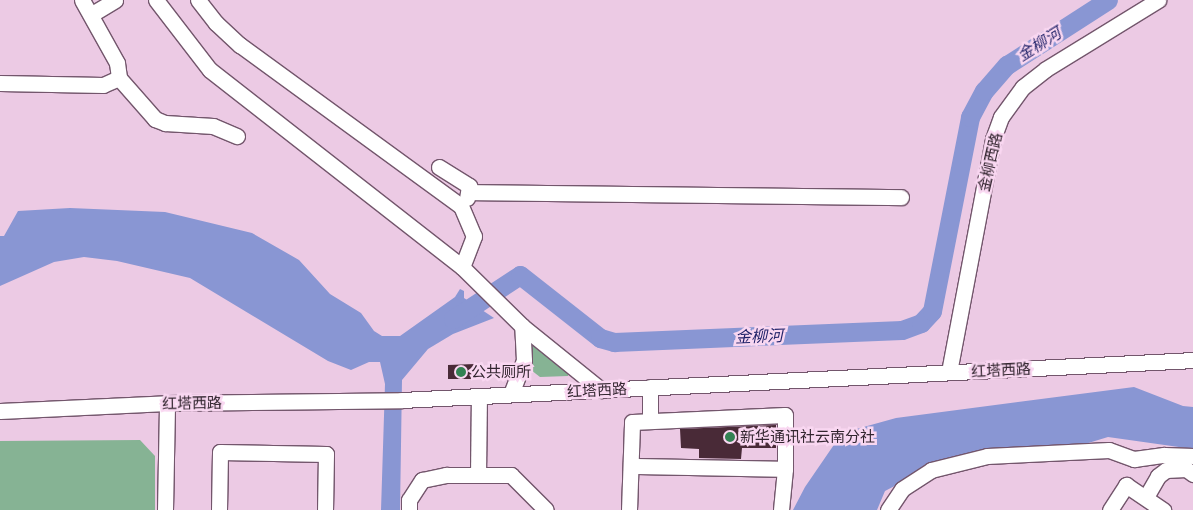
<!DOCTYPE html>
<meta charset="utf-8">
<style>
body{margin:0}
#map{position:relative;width:1193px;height:510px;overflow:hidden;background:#eccae4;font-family:"Source Serif 4","Noto Sans SC",serif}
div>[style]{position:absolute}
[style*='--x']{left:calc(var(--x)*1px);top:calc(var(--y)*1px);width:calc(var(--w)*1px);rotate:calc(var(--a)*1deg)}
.green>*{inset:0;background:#86b394}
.water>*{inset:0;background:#8996d3}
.river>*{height:19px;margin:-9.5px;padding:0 9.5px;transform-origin:9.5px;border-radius:9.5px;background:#8996d3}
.building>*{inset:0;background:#492a37}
.roads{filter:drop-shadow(1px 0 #73566c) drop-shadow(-1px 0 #73566c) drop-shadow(0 1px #73566c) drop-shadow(0 -1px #73566c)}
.minor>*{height:15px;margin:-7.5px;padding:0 7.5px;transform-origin:7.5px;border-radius:7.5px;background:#fff}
.dots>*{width:14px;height:14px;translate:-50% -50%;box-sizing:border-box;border:2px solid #f9d7f1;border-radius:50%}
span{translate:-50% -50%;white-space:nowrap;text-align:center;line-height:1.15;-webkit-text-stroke:5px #f9d7f1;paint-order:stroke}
.street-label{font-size:15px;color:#332630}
.poi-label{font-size:15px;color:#332630}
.left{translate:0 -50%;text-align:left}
.water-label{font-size:16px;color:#1d1f66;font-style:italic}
</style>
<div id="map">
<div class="green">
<i style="clip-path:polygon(535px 344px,570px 370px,568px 376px,540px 377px,531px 370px,532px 345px)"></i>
<i style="clip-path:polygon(140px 440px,155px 456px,155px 510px,0 510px,0 441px)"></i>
</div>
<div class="water">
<i style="clip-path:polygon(70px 208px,165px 212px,252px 233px,299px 260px,330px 294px,361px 313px,374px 331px,382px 336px,400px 336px,455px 297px,460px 289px,464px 291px,464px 298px,494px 318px,453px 334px,428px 349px,402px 380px,400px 510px,381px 510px,385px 384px,380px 362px,369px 362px,351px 370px,328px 361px,190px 278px,117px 261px,84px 257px,54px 262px,0 286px,0 236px,4px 236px,18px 211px)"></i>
<i style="clip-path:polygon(1134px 387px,1183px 406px,1193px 407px,1193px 449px,1108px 437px,1085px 444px,985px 452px,931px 467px,885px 491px,877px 510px,793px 510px,805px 487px,842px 433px,896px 418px)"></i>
</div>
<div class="river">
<i style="--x:453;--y:319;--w:80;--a:-33.3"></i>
<i style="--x:520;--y:275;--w:102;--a:38.2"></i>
<i style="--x:600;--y:338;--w:15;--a:16"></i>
<i style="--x:614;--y:342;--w:288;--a:-2.4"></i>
<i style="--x:902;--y:330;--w:20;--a:-20"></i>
<i style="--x:921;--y:323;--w:16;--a:-47"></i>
<i style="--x:932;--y:311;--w:198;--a:-78.9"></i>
<i style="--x:970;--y:117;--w:30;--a:-62"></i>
<i style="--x:984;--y:91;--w:35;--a:-49"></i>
<i style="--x:1007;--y:65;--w:120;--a:-32.8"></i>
</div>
<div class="building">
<i style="clip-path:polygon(475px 364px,475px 379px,448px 379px,448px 365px)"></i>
<i style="clip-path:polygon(776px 425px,776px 448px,742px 448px,741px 459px,699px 458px,699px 449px,681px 448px,680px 429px)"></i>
</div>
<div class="roads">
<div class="minor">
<i style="--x:82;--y:0;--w:72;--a:60.9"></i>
<i style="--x:117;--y:63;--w:15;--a:82"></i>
<i style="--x:119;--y:78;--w:55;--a:48.7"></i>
<i style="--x:155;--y:119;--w:11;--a:22"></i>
<i style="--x:165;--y:123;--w:48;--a:3.6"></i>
<i style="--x:213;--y:126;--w:26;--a:23"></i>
<i style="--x:156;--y:0;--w:88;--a:52.4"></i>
<i style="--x:210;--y:70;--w:320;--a:38"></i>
<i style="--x:462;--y:267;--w:84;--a:44.5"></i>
<i style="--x:522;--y:326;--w:102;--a:39"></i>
<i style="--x:198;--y:0;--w:29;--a:52"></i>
<i style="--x:216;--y:23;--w:33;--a:43"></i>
<i style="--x:240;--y:45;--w:273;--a:36.1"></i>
<i style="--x:461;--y:206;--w:33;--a:67"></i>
<i style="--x:474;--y:236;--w:33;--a:111"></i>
<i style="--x:92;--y:14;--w:27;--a:-31"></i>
<i style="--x:0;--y:83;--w:103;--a:1.1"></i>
<i style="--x:103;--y:85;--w:17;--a:-24"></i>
<i style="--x:439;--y:167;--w:36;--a:32"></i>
<i style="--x:469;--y:186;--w:12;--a:99"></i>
<i style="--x:469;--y:192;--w:432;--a:0.7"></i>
<i style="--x:949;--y:372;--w:237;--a:-79.3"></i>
<i style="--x:993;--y:139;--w:23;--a:-70"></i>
<i style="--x:1001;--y:117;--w:37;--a:-54"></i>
<i style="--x:1023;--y:87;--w:29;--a:-38"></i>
<i style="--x:1046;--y:69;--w:132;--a:-31.6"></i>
<i style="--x:650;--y:387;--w:33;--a:90"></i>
<i style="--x:511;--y:394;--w:36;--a:-69"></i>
<i style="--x:524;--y:360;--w:34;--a:-93"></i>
<i style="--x:0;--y:411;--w:167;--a:-2.7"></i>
<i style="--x:167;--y:403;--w:235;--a:-0.7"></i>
<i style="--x:402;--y:400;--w:792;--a:-2.89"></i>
<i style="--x:631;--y:466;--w:154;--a:1.1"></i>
<i style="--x:478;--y:475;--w:79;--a:-89.3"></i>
<i style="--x:1146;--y:497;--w:24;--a:-60"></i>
<i style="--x:1158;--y:476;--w:10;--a:-37"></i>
<i style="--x:1166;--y:470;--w:20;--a:-3"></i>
<i style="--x:1186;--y:469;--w:9;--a:36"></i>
<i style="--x:165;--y:510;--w:107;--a:-88.9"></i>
<i style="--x:219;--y:510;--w:58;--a:-89"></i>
<i style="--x:220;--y:452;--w:106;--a:1.1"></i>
<i style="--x:326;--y:454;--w:56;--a:91"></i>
<i style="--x:409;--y:510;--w:10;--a:-90"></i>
<i style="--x:409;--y:500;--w:24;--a:-57"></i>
<i style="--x:422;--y:480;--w:25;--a:-12"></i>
<i style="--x:446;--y:475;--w:65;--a:0"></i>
<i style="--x:511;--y:475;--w:49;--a:45"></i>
<i style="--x:629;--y:510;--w:88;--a:-88"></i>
<i style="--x:632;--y:422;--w:153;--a:-2.6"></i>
<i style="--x:785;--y:415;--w:54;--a:90"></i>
<i style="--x:785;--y:469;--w:41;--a:95.6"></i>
<i style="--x:888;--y:510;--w:25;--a:-56"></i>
<i style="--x:902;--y:489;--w:35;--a:-33"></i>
<i style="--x:931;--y:470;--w:58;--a:-14"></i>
<i style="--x:987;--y:456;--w:122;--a:-2.8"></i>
<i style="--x:1109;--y:450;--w:27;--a:20"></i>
<i style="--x:1134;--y:459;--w:30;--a:-8"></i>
<i style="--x:1164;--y:455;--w:29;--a:2"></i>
<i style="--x:1110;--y:510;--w:30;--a:-57"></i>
<i style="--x:1126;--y:485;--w:45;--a:34"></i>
</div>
</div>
<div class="dots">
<i style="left:461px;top:372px;background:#328253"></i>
<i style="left:730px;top:437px;background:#328253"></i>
</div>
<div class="street-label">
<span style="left:990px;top:162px;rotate:-77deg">金柳西路</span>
<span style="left:1001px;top:370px;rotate:-3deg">红塔西路</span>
<span style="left:597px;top:390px;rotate:-3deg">红塔西路</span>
<span style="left:192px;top:403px;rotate:-1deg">红塔西路</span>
</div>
<div class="poi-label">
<span class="left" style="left:471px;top:372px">公共厕所</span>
<span class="left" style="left:740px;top:437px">新华通讯社云南分社</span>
</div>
<div class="water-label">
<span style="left:1039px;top:44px;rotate:-32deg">金柳河</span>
<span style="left:759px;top:336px;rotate:-2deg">金柳河</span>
</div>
</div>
